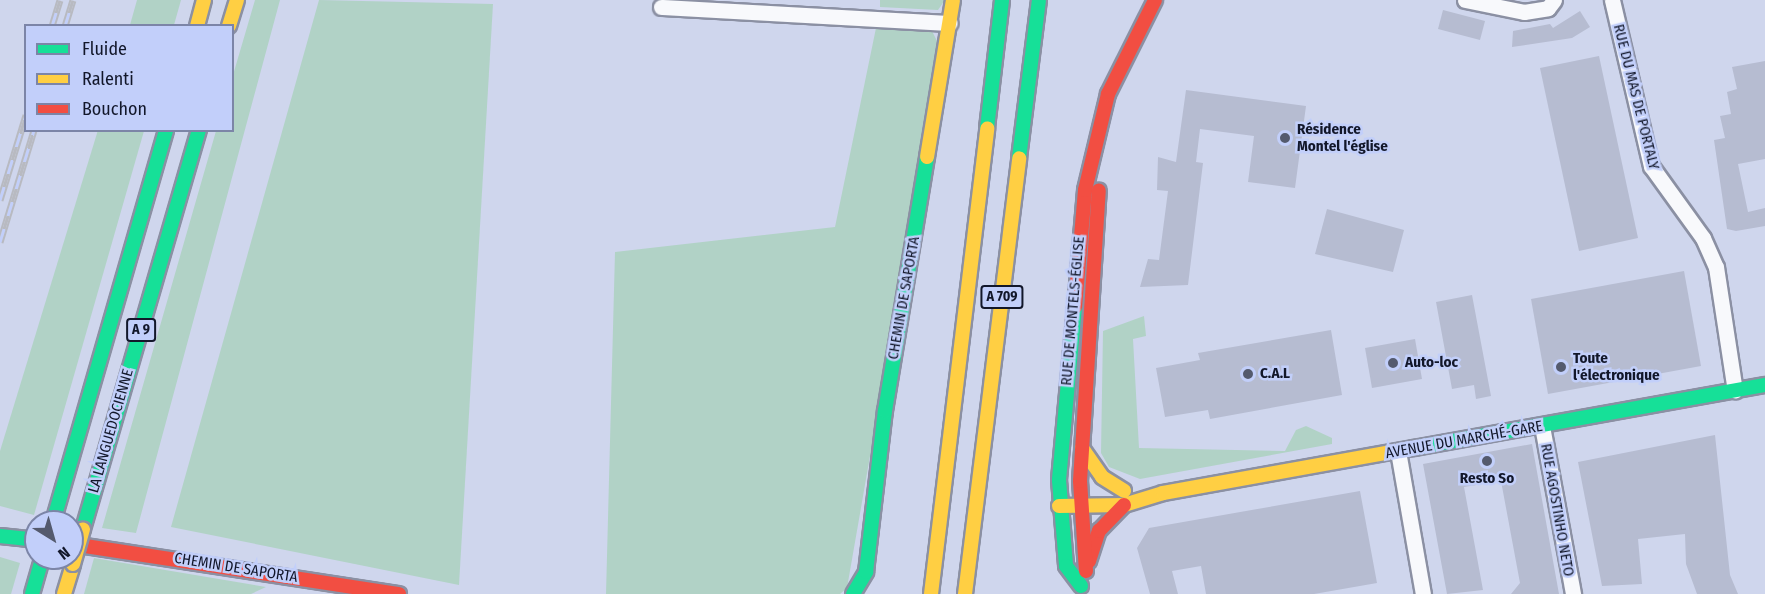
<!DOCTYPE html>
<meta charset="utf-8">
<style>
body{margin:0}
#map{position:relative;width:1765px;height:594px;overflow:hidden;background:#cfd6ed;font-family:"Fira Sans Condensed",sans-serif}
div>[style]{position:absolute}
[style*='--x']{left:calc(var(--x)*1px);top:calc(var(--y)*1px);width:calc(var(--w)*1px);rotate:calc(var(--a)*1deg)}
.green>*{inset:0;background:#b1d2c6}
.building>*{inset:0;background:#b6bcd1}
.roads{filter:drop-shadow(2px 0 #8b90a3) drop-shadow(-2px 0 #8b90a3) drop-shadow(0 2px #8b90a3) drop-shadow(0 -2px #8b90a3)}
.street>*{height:15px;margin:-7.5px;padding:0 7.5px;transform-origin:7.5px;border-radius:7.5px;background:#f8f9fc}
.fast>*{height:14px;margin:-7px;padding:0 7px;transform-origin:7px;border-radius:7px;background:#16e098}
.slow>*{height:14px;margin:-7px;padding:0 7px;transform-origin:7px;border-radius:7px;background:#ffcf43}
.jam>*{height:14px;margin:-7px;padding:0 7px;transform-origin:7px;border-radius:7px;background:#f24e42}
.rail>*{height:7px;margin-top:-3.5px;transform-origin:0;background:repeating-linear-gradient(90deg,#c2cffa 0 14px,#b8bac1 0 28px);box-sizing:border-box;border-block:2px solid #b8bac1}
.bridges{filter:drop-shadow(2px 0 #8b90a3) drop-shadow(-2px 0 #8b90a3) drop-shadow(0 2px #8b90a3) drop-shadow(0 -2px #8b90a3)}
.slow-bridge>*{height:14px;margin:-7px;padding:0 7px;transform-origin:7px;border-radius:7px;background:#ffcf43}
.dots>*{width:16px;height:16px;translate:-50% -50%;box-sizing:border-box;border:3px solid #c2cffa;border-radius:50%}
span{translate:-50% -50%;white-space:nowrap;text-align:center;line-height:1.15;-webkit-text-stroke:5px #c2cffa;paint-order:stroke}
.shield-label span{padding:2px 4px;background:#c2cffa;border:2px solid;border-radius:4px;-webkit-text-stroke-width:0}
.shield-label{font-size:14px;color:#12172a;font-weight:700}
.street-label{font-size:15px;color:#12172a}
.poi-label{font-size:15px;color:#12172a;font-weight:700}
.left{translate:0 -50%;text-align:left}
.legend{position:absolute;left:24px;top:24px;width:210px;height:108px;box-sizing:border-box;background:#c2cffa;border:2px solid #7c85a7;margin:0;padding:8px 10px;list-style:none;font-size:18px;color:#12172a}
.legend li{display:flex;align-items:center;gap:12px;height:30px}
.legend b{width:30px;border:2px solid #7c85a7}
.north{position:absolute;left:24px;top:510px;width:60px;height:60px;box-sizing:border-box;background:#c2cffa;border:2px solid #7c85a7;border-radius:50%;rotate:143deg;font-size:16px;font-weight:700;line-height:24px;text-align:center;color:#12172a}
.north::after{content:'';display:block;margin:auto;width:21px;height:27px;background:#545a6e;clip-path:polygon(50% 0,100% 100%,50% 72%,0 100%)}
</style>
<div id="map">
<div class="green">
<i style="clip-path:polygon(137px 0,181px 0,174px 25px,130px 25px)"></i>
<i style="clip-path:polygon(255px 0,280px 0,136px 533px,102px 528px,216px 131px,232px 130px,233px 75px)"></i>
<i style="clip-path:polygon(319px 0,493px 4px,459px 585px,171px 527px)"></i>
<i style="clip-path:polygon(880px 0,945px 0,938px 10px,880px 7px)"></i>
<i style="clip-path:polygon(876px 28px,932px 31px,941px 49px,847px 588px,840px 594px,606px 594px,615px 252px,835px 227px)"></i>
<i style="clip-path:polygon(98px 130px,144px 131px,34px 515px,0 506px,0 451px)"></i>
<i style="clip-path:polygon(1144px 316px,1146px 336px,1133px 339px,1139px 448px,1285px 451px,1296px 430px,1306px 426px,1332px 438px,1332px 444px,1140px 479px,1109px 467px,1101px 453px,1103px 331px)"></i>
<i style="clip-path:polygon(0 557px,20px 563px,11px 594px,0 594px)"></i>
<i style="clip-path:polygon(94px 558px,266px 587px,251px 594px,84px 594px)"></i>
</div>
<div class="building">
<i style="clip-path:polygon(1443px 10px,1485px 21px,1480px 40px,1438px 29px)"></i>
<i style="clip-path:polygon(1580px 11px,1590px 27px,1572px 38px,1512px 47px,1513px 31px,1550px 24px,1553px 28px)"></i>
<i style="clip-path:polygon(1599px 56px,1638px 238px,1579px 251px,1540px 68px)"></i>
<i style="clip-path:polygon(1765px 61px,1765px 159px,1738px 164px,1748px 212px,1765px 208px,1765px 226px,1736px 231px,1727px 229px,1714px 140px,1725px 138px,1720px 116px,1731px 114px,1727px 92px,1737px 89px,1732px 67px)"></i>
<i style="clip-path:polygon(1186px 90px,1306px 106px,1295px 188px,1248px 182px,1254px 136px,1200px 129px,1196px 162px,1203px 163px,1188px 285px,1140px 287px,1148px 259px,1159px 260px,1168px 191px,1157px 190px,1158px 157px,1176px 162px)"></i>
<i style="clip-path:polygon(1327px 209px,1404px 230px,1393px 272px,1315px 254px)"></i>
<i style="clip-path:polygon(1684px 271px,1701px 366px,1548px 394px,1531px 299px)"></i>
<i style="clip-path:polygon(1472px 295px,1491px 396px,1476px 399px,1474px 385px,1452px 389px,1436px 302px)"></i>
<i style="clip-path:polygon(1331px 330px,1342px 395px,1210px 419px,1208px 410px,1165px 417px,1156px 368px,1200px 360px,1198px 353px)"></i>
<i style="clip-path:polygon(1415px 339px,1422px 379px,1372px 388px,1365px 348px)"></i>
<i style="clip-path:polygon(1715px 435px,1730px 575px,1738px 594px,1697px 594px,1686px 564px,1685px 534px,1638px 539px,1642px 584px,1602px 586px,1578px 462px)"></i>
<i style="clip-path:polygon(1532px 444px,1559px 594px,1511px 594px,1520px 583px,1501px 481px,1464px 487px,1483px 590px,1447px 594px,1423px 464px)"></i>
<i style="clip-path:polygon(1360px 491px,1377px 583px,1314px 594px,1206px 594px,1201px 566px,1172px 571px,1178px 594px,1150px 594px,1137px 548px,1149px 528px)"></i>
</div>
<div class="roads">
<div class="street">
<i style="--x:1465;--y:0;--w:60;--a:11.5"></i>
<i style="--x:1524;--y:12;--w:24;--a:-9"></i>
<i style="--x:1548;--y:8;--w:10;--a:-53"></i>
<i style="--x:1612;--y:0;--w:171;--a:76.8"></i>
<i style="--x:1651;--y:166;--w:89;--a:54.2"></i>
<i style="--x:1703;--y:238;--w:32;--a:66"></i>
<i style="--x:1716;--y:267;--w:125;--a:81.3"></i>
<i style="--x:661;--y:7;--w:289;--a:3.2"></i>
<i style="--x:1542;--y:426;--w:171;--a:79.5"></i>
<i style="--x:1398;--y:451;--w:145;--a:80.1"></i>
</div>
<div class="fast">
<i style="--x:987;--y:128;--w:129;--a:-83.3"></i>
<i style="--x:1019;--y:158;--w:159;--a:-82.8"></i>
<i style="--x:1075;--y:307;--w:174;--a:95.3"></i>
<i style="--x:1059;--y:480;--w:86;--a:85.3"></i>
<i style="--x:1066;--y:566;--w:25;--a:53"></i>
<i style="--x:1414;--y:448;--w:357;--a:-10.2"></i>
<i style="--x:53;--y:522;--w:408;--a:-73.9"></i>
<i style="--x:83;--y:529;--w:416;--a:-73.8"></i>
<i style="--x:0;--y:536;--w:36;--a:6"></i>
<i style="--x:32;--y:594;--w:37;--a:-74"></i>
<i style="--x:853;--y:594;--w:26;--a:-59"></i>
<i style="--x:866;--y:572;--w:162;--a:-83.3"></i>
<i style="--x:885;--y:411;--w:257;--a:-80.6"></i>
</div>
<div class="slow">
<i style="--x:197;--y:26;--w:27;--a:-75"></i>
<i style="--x:229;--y:26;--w:27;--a:-73"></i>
<i style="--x:927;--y:157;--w:159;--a:-80.6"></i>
<i style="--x:1082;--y:448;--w:35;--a:55"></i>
<i style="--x:1102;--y:477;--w:26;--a:32"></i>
<i style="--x:1059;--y:506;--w:65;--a:-0.9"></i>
<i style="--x:1124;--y:505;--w:41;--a:-17.1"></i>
<i style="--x:1163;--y:493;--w:255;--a:-10.2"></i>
<i style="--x:64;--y:594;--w:31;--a:-73"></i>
<i style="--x:931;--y:594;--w:469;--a:-83.1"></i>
<i style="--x:965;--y:594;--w:439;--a:-82.9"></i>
</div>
<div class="jam">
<i style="--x:1075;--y:307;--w:117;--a:-85.1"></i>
<i style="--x:1085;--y:190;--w:99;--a:-76.5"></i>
<i style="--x:1108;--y:94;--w:105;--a:-63.4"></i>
<i style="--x:72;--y:544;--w:331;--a:8.7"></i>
<i style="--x:1089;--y:561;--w:32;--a:-72"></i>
<i style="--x:1099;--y:531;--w:36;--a:-46"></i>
<i style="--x:1086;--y:571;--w:90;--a:-93.8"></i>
<i style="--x:1080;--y:481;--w:291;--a:-86.3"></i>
</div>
</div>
<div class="rail">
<i style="--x:52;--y:26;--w:27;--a:-73"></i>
<i style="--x:65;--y:26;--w:27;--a:-73"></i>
<i style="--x:0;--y:200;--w:89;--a:-73"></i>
<i style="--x:0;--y:242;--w:117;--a:-73.1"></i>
</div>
<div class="bridges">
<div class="slow-bridge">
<i style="--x:73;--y:564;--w:36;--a:-74"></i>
</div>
</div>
<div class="dots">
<i style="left:1285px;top:138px;background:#545a6e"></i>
<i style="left:1393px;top:363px;background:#545a6e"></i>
<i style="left:1561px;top:367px;background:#545a6e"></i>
<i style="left:1248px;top:374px;background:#545a6e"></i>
<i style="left:1487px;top:461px;background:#545a6e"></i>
</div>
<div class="shield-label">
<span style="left:1002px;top:297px">A 709</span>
<span style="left:141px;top:330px">A 9</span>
</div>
<div class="street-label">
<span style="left:1636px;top:97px;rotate:76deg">RUE DU MAS DE PORTALY</span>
<span style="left:904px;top:298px;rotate:-80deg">CHEMIN DE SAPORTA</span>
<span style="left:1073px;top:311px;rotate:-85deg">RUE DE MONTELS-ÉGLISE</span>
<span style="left:111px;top:431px;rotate:-74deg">LA LANGUEDOCIENNE</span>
<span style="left:1464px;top:440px;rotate:-10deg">AVENUE DU MARCHÉ-GARE</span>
<span style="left:1557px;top:510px;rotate:80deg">RUE AGOSTINHO NETO</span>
<span style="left:236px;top:568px;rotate:9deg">CHEMIN DE SAPORTA</span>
</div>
<div class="poi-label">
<span class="left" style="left:1297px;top:138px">Résidence<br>Montel l'église</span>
<span class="left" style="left:1573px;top:367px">Toute<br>l'électronique</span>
<span class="left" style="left:1405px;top:363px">Auto-loc</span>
<span class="left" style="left:1260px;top:374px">C.A.L</span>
<span style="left:1487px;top:479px">Resto So</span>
</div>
<ul class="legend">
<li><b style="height:8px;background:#16e098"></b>Fluide</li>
<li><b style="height:8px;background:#ffcf43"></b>Ralenti</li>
<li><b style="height:8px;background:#f24e42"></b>Bouchon</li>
</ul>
<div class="north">N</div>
</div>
